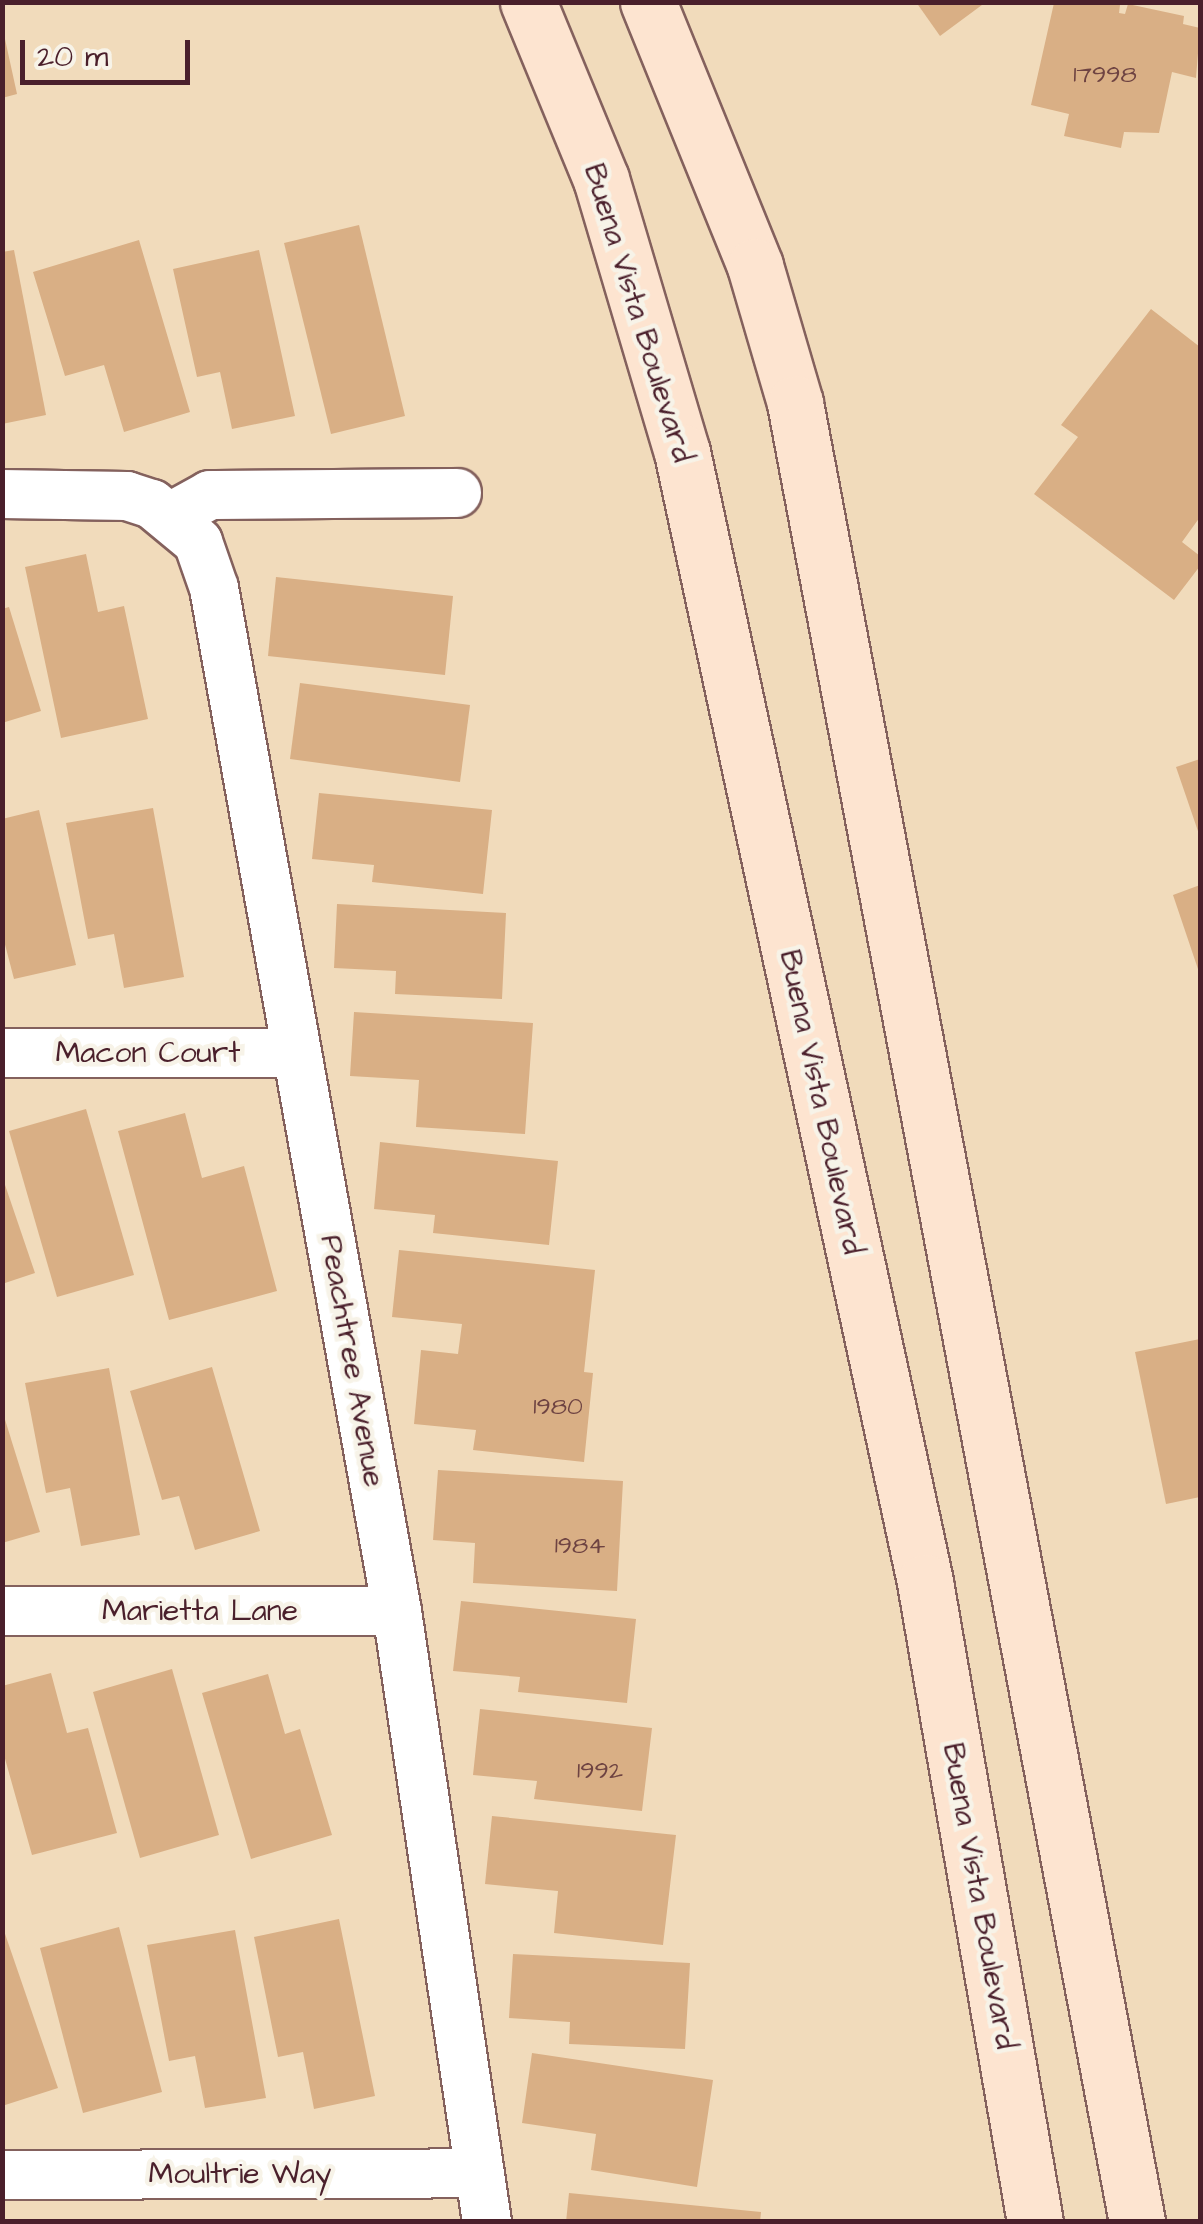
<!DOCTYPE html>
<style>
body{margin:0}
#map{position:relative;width:1203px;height:2224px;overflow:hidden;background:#f1dbbb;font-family:"Architects Daughter",sans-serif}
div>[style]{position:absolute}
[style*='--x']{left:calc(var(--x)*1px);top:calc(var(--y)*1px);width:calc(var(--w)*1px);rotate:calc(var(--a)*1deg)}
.building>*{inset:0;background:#d9af85}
.roads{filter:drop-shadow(2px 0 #84615d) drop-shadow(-2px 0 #84615d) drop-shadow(0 2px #84615d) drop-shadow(0 -2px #84615d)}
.minor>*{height:48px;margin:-24px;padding:0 24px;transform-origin:24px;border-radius:24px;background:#fff}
.secondary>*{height:55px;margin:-27.5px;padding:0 27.5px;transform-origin:27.5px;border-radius:27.5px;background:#fde4d0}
span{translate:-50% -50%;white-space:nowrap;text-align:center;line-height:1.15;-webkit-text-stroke:9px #f7f3e8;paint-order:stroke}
.number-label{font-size:25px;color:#6e4342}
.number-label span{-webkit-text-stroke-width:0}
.street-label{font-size:30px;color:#4a1f2b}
.frame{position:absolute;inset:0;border:5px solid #4a1f2b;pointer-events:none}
.scale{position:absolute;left:20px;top:40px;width:170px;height:45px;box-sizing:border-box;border:5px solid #4a1f2b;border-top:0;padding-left:12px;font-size:30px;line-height:35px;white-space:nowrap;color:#4a1f2b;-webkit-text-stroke:8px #f7f3e8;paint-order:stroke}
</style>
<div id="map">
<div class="building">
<i style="clip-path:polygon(916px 2px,986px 2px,940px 36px)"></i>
<i style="clip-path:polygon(1109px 2px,1120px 5px,1119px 13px,1125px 14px,1128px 4px,1184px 16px,1183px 24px,1200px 28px,1196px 78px,1172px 72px,1159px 133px,1124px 132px,1121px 148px,1064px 136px,1069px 114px,1031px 105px,1054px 3px)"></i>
<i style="clip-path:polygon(3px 30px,17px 94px,2px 98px,2px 31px)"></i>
<i style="clip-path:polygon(359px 225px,405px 416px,331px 434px,284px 243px)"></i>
<i style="clip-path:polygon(139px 240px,190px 412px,124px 432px,104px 365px,65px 376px,33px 272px)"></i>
<i style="clip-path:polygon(14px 250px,46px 415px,2px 424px,2px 252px)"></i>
<i style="clip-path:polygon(259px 250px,295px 416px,232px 429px,220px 372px,197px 377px,173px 269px)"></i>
<i style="clip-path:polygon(1151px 309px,1200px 347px,1200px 517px,1182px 542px,1200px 556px,1200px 566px,1174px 600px,1034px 494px,1078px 437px,1061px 425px)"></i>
<i style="clip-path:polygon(86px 554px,98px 612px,124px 606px,148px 719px,61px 738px,25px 567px)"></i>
<i style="clip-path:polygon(276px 577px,453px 596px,445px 675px,268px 656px)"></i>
<i style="clip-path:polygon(9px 607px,41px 711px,2px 723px,2px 609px)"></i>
<i style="clip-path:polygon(300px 683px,470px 705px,460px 782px,290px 759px)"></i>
<i style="clip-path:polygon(1200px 759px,1200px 837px,1176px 767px)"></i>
<i style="clip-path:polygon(319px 793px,492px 810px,483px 894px,372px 882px,374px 865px,312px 859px)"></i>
<i style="clip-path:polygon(153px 808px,184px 977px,124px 988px,114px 934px,88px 939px,66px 823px)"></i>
<i style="clip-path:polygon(39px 810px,76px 965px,14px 979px,2px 933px,2px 819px)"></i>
<i style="clip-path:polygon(1200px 885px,1200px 975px,1173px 895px)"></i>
<i style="clip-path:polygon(337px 904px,506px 913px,502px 999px,395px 994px,396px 971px,334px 968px)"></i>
<i style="clip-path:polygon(354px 1012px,533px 1023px,525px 1134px,416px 1127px,419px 1080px,350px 1076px)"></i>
<i style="clip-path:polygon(86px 1109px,134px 1275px,57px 1297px,9px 1131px)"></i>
<i style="clip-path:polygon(185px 1113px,202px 1178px,244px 1166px,277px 1291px,169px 1320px,118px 1131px)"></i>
<i style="clip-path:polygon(380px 1142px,558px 1161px,549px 1245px,433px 1233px,435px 1215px,374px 1209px)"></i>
<i style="clip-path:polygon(2px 1176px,35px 1273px,2px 1284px)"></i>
<i style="clip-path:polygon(399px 1250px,595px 1270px,584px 1372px,593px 1373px,584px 1462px,473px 1450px,476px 1430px,414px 1424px,421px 1350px,458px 1354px,462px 1324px,392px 1317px)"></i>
<i style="clip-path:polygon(1200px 1339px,1200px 1497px,1166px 1504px,1135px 1352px)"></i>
<i style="clip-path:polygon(212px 1367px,260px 1531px,195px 1550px,179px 1496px,162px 1500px,130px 1391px)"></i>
<i style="clip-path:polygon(109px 1368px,140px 1535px,81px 1546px,70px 1488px,46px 1493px,25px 1383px)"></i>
<i style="clip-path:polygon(2px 1410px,40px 1532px,2px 1543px)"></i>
<i style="clip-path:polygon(438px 1470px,623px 1481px,617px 1591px,473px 1583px,475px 1543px,433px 1540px)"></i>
<i style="clip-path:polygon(461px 1601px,636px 1619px,627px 1703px,518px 1692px,520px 1677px,453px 1671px)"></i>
<i style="clip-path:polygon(172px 1669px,219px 1835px,140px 1858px,93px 1692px)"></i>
<i style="clip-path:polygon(51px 1673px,67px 1733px,88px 1728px,117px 1833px,32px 1855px,2px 1748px,2px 1686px)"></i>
<i style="clip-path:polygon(268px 1674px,285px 1734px,300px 1729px,332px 1835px,251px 1859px,202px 1693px)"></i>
<i style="clip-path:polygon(480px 1709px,652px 1728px,642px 1811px,534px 1799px,537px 1781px,473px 1775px)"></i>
<i style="clip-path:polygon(492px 1816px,676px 1835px,663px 1945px,554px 1933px,558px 1891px,485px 1884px)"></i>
<i style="clip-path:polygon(339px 1919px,375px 2096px,314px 2109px,303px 2052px,278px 2057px,254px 1937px)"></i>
<i style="clip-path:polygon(2px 1925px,58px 2088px,2px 2106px)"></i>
<i style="clip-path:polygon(119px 1927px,162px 2092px,83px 2113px,40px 1948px)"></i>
<i style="clip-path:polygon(235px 1930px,266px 2098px,205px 2108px,195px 2056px,169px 2061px,147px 1945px)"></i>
<i style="clip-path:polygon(513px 1954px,690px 1963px,685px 2049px,569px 2044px,570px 2022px,509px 2018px)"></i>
<i style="clip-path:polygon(532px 2053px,713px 2080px,697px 2187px,591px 2170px,596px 2134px,522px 2123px)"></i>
<i style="clip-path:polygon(569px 2193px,761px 2212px,760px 2222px,566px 2222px)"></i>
</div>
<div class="roads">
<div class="minor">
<i style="--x:2;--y:494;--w:125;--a:0.9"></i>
<i style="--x:127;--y:496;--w:26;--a:18"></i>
<i style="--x:152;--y:504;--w:60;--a:39.6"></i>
<i style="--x:198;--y:542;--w:49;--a:70.8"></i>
<i style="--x:214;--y:588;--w:1039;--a:79.86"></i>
<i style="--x:397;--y:1611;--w:618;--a:81.62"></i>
<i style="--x:172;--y:516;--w:43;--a:-28.9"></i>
<i style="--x:210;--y:495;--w:247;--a:-0.5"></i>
<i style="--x:2;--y:1053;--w:292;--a:0"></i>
<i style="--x:2;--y:1611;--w:395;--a:0"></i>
<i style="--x:2;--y:2175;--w:476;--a:-0.2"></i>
</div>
<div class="secondary">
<i style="--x:528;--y:2;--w:191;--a:67.6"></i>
<i style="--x:601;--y:179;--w:285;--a:73.5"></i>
<i style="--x:682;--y:452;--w:1156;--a:77.86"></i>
<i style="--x:925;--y:1582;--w:649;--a:80.25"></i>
<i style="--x:648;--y:2;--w:285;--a:67.9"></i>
<i style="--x:755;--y:266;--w:143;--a:73.7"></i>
<i style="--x:795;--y:403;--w:1851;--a:79.35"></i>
</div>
</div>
<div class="number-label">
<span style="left:1105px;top:75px">17998</span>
<span style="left:558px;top:1407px">1980</span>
<span style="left:580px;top:1546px">1984</span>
<span style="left:600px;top:1771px">1992</span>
</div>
<div class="street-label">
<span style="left:638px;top:313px;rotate:73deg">Buena Vista Boulevard</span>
<span style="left:148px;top:1053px">Macon Court</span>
<span style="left:821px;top:1102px;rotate:78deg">Buena Vista Boulevard</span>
<span style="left:352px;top:1361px;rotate:80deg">Peachtree Avenue</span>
<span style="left:200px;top:1611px">Marietta Lane</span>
<span style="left:979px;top:1896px;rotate:80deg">Buena Vista Boulevard</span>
<span style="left:240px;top:2174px">Moultrie Way</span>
</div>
<div class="frame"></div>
<div class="scale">20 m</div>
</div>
